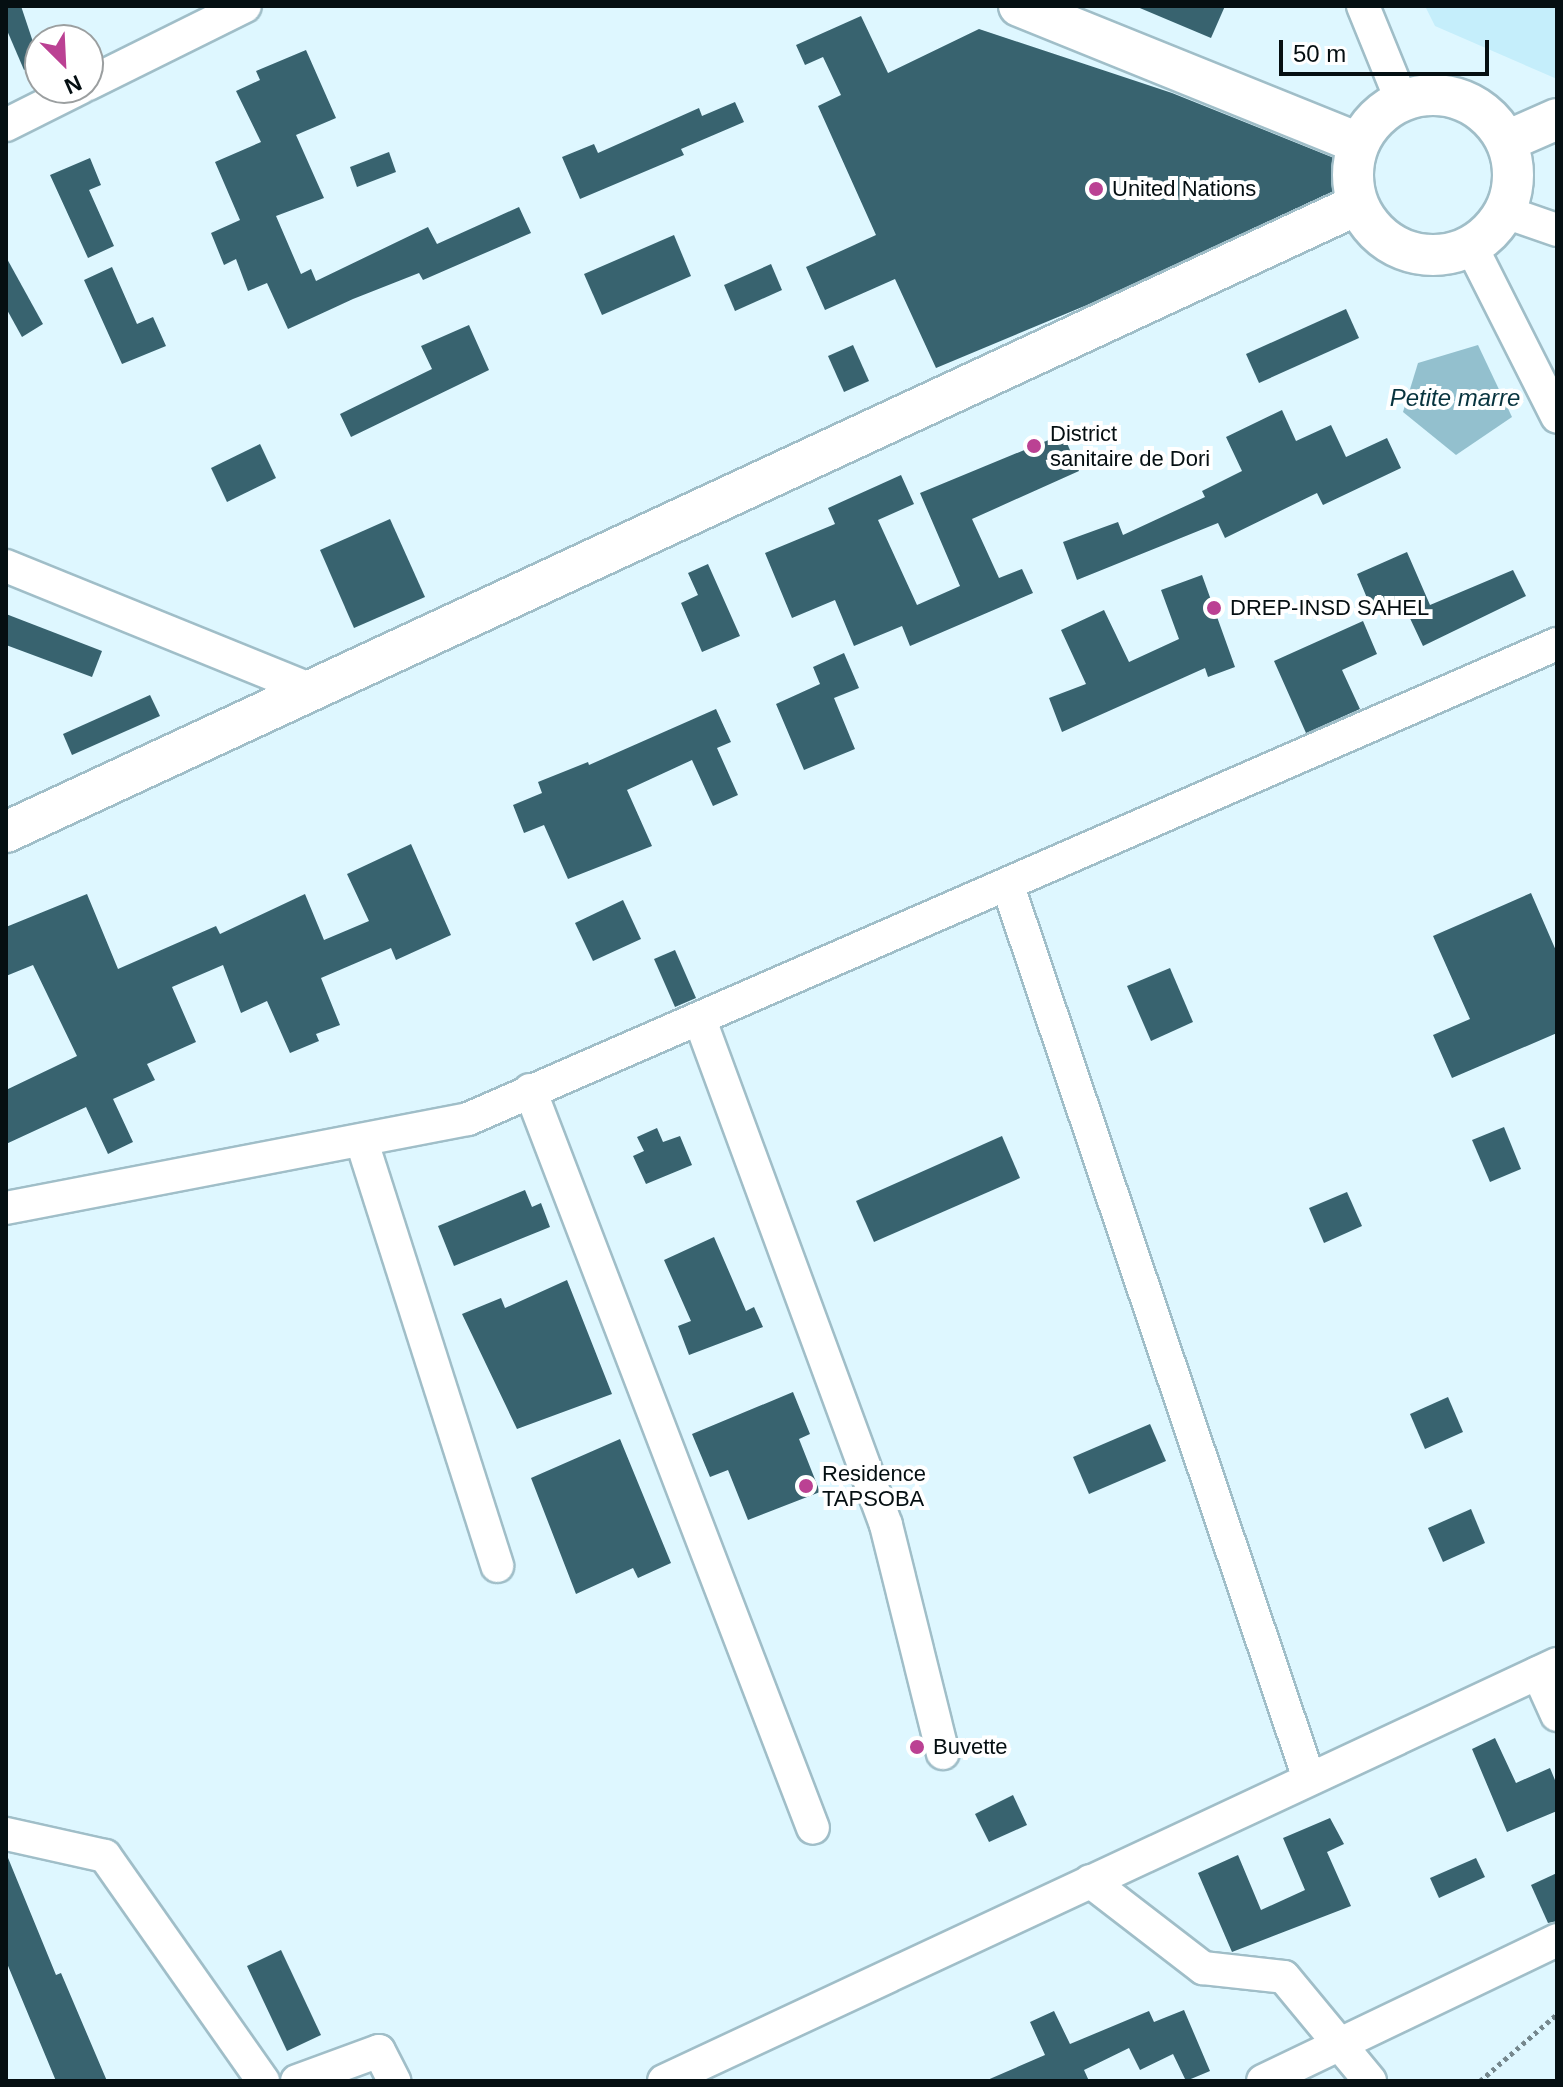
<!DOCTYPE html>
<style>
body{margin:0}
#map{position:relative;width:1563px;height:2087px;overflow:hidden;background:#def7ff;font-family:Arial,sans-serif}
div>[style]{position:absolute}
[style*='--x']{left:calc(var(--x)*1px);top:calc(var(--y)*1px);width:calc(var(--w)*1px);rotate:calc(var(--a)*1deg)}
.built>*{inset:0;background:#c5eefb}
.water>*{inset:0;background:#93c0ce}
.building>*{inset:0;background:#38636f}
.path>*{height:5px;margin-top:-2.5px;transform-origin:0;background:repeating-linear-gradient(90deg,#75878d 0 4px,transparent 0 8px)}
.roads{filter:drop-shadow(2px 0 #a0bec8) drop-shadow(-2px 0 #a0bec8) drop-shadow(0 2px #a0bec8) drop-shadow(0 -2px #a0bec8)}
.minor>*{height:32px;margin:-16px;padding:0 16px;transform-origin:16px;border-radius:16px;background:#fff}
.major>*{height:40px;margin:-20px;padding:0 20px;transform-origin:20px;border-radius:20px;background:#fff}
.major>.ring{margin:-20px;padding:0;box-sizing:content-box;background:none;border:40px solid #fff;border-radius:50%}
.dots>*{width:22px;height:22px;translate:-50% -50%;box-sizing:border-box;border:4px solid #fff;border-radius:50%}
span{translate:-50% -50%;white-space:nowrap;text-align:center;line-height:1.15;-webkit-text-stroke:8px #fff;paint-order:stroke}
.poi-label{font-size:22px;color:#050f12}
.left{translate:0 -50%;text-align:left}
.water-label{font-size:24px;color:#07333e;font-style:italic}
.frame{position:absolute;inset:0;border:8px solid #050f12;pointer-events:none}
.north{position:absolute;left:24px;top:24px;width:80px;height:80px;box-sizing:border-box;background:#fff;border:2px solid #9b9fa0;border-radius:50%;rotate:156deg;font-size:22px;font-weight:700;line-height:32px;text-align:center;color:#050f12}
.north::after{content:'';display:block;margin:auto;width:28px;height:36px;background:#bb4193;clip-path:polygon(50% 0,100% 100%,50% 72%,0 100%)}
.scale{position:absolute;left:1279px;top:40px;width:210px;height:36px;box-sizing:border-box;border:4px solid #050f12;border-top:0;padding-left:10px;font-size:24px;line-height:28px;white-space:nowrap;color:#050f12;-webkit-text-stroke:6px #fff;paint-order:stroke}
</style>
<div id="map">
<div class="built">
<i style="clip-path:polygon(1425px 6px,1557px 6px,1557px 79px,1435px 26px)"></i>
</div>
<div class="water">
<i style="clip-path:polygon(1478px 345px,1512px 417px,1456px 455px,1403px 412px,1418px 363px)"></i>
</div>
<div class="building">
<i style="clip-path:polygon(6px 6px,21px 6px,40px 63px,24px 70px,6px 28px)"></i>
<i style="clip-path:polygon(1135px 6px,1225px 6px,1211px 38px)"></i>
<i style="clip-path:polygon(861px 16px,888px 73px,979px 29px,1172px 93px,1334px 158px,1343px 175px,1338px 189px,1087px 305px,936px 368px,895px 279px,825px 310px,806px 267px,876px 235px,818px 106px,841px 95px,823px 57px,805px 65px,796px 45px)"></i>
<i style="clip-path:polygon(306px 50px,336px 118px,296px 135px,324px 198px,276px 216px,301px 274px,311px 269px,316px 281px,428px 227px,437px 244px,519px 207px,531px 233px,423px 280px,419px 273px,353px 299px,288px 329px,267px 283px,248px 291px,236px 259px,224px 265px,211px 233px,240px 220px,215px 162px,261px 142px,236px 91px,260px 80px,256px 71px)"></i>
<i style="clip-path:polygon(735px 102px,744px 122px,681px 149px,684px 155px,580px 199px,562px 157px,594px 144px,598px 153px,699px 108px,702px 116px)"></i>
<i style="clip-path:polygon(389px 152px,396px 172px,357px 187px,350px 167px)"></i>
<i style="clip-path:polygon(90px 158px,101px 185px,89px 190px,114px 246px,88px 258px,50px 175px)"></i>
<i style="clip-path:polygon(674px 235px,691px 276px,602px 315px,584px 274px)"></i>
<i style="clip-path:polygon(6px 257px,43px 324px,22px 337px,6px 308px)"></i>
<i style="clip-path:polygon(771px 264px,782px 290px,735px 311px,724px 285px)"></i>
<i style="clip-path:polygon(112px 267px,137px 324px,153px 317px,166px 346px,122px 364px,84px 280px)"></i>
<i style="clip-path:polygon(1346px 309px,1359px 338px,1259px 383px,1246px 354px)"></i>
<i style="clip-path:polygon(469px 325px,489px 370px,351px 437px,340px 414px,432px 369px,421px 346px)"></i>
<i style="clip-path:polygon(853px 345px,869px 381px,844px 392px,828px 356px)"></i>
<i style="clip-path:polygon(1282px 410px,1296px 441px,1331px 425px,1346px 457px,1387px 438px,1401px 468px,1323px 505px,1317px 493px,1225px 538px,1218px 523px,1077px 580px,1063px 542px,1118px 522px,1123px 535px,1205px 497px,1202px 491px,1242px 471px,1226px 437px)"></i>
<i style="clip-path:polygon(1063px 434px,1079px 471px,972px 519px,999px 578px,1022px 569px,1033px 593px,910px 646px,902px 626px,854px 646px,835px 600px,792px 618px,765px 553px,835px 524px,828px 508px,901px 475px,914px 504px,878px 520px,917px 605px,960px 586px,920px 493px)"></i>
<i style="clip-path:polygon(260px 444px,276px 478px,227px 502px,211px 468px)"></i>
<i style="clip-path:polygon(390px 519px,425px 597px,354px 628px,320px 550px)"></i>
<i style="clip-path:polygon(1407px 552px,1430px 605px,1513px 570px,1526px 596px,1423px 646px,1400px 597px,1372px 610px,1357px 574px)"></i>
<i style="clip-path:polygon(708px 564px,740px 636px,702px 652px,681px 603px,698px 595px,688px 573px)"></i>
<i style="clip-path:polygon(1202px 575px,1235px 667px,1208px 677px,1205px 668px,1062px 732px,1049px 698px,1086px 684px,1061px 630px,1104px 610px,1129px 662px,1179px 639px,1161px 590px)"></i>
<i style="clip-path:polygon(6px 614px,102px 651px,92px 677px,6px 645px)"></i>
<i style="clip-path:polygon(1363px 621px,1377px 654px,1342px 670px,1360px 709px,1306px 733px,1274px 661px)"></i>
<i style="clip-path:polygon(844px 653px,859px 688px,834px 698px,855px 749px,804px 770px,776px 704px,820px 684px,813px 667px)"></i>
<i style="clip-path:polygon(150px 695px,160px 716px,72px 755px,63px 734px)"></i>
<i style="clip-path:polygon(716px 709px,731px 742px,717px 748px,738px 795px,713px 806px,692px 760px,627px 790px,652px 846px,568px 879px,544px 825px,524px 833px,513px 805px,542px 793px,538px 782px,588px 762px,589px 765px)"></i>
<i style="clip-path:polygon(411px 844px,451px 935px,396px 960px,391px 948px,321px 978px,340px 1025px,316px 1034px,319px 1041px,290px 1053px,267px 1001px,241px 1013px,223px 965px,172px 987px,196px 1042px,147px 1064px,155px 1080px,113px 1099px,133px 1142px,108px 1154px,86px 1107px,6px 1144px,6px 1090px,77px 1056px,33px 965px,6px 976px,6px 927px,87px 894px,118px 969px,216px 926px,220px 934px,305px 894px,324px 940px,369px 921px,347px 874px)"></i>
<i style="clip-path:polygon(1531px 893px,1557px 953px,1557px 1033px,1452px 1078px,1433px 1035px,1470px 1019px,1433px 936px)"></i>
<i style="clip-path:polygon(623px 900px,641px 939px,593px 961px,575px 923px)"></i>
<i style="clip-path:polygon(675px 950px,696px 998px,675px 1007px,654px 959px)"></i>
<i style="clip-path:polygon(1170px 968px,1193px 1022px,1151px 1041px,1127px 986px)"></i>
<i style="clip-path:polygon(1504px 1127px,1521px 1169px,1490px 1182px,1472px 1140px)"></i>
<i style="clip-path:polygon(657px 1128px,663px 1142px,680px 1136px,692px 1165px,646px 1184px,633px 1156px,644px 1151px,637px 1137px)"></i>
<i style="clip-path:polygon(1002px 1136px,1020px 1178px,874px 1242px,856px 1201px)"></i>
<i style="clip-path:polygon(525px 1190px,532px 1207px,541px 1203px,550px 1227px,454px 1266px,438px 1226px)"></i>
<i style="clip-path:polygon(1347px 1192px,1362px 1226px,1324px 1243px,1309px 1208px)"></i>
<i style="clip-path:polygon(714px 1237px,746px 1311px,754px 1307px,763px 1327px,689px 1355px,678px 1326px,691px 1321px,664px 1260px)"></i>
<i style="clip-path:polygon(567px 1280px,612px 1394px,517px 1429px,462px 1314px,501px 1298px,505px 1308px)"></i>
<i style="clip-path:polygon(793px 1392px,810px 1434px,799px 1439px,820px 1492px,748px 1520px,728px 1470px,710px 1477px,692px 1434px)"></i>
<i style="clip-path:polygon(1448px 1397px,1463px 1432px,1425px 1449px,1410px 1414px)"></i>
<i style="clip-path:polygon(1150px 1424px,1166px 1461px,1089px 1494px,1073px 1457px)"></i>
<i style="clip-path:polygon(620px 1439px,671px 1563px,638px 1578px,633px 1568px,576px 1594px,531px 1478px)"></i>
<i style="clip-path:polygon(1471px 1509px,1485px 1543px,1443px 1562px,1428px 1528px)"></i>
<i style="clip-path:polygon(1495px 1738px,1516px 1783px,1550px 1768px,1557px 1785px,1557px 1811px,1507px 1832px,1472px 1749px)"></i>
<i style="clip-path:polygon(1013px 1795px,1027px 1825px,989px 1842px,975px 1814px)"></i>
<i style="clip-path:polygon(1330px 1818px,1344px 1844px,1327px 1852px,1351px 1906px,1232px 1952px,1198px 1873px,1238px 1855px,1261px 1910px,1305px 1890px,1283px 1838px)"></i>
<i style="clip-path:polygon(6px 1853px,56px 1975px,61px 1973px,107px 2081px,56px 2081px,6px 1961px)"></i>
<i style="clip-path:polygon(1476px 1858px,1485px 1877px,1439px 1898px,1430px 1878px)"></i>
<i style="clip-path:polygon(1557px 1873px,1557px 1921px,1548px 1923px,1531px 1885px)"></i>
<i style="clip-path:polygon(281px 1950px,321px 2035px,287px 2051px,247px 1966px)"></i>
<i style="clip-path:polygon(1184px 2010px,1210px 2071px,1186px 2081px,1173px 2054px,1140px 2070px,1129px 2048px,1084px 2070px,1089px 2081px,985px 2081px,1045px 2055px,1030px 2022px,1054px 2011px,1070px 2044px,1149px 2011px,1154px 2022px)"></i>
</div>
<div class="path">
<i style="--x:1480;--y:2081;--w:102;--a:-41"></i>
</div>
<div class="roads">
<div class="minor">
<i style="--x:1363;--y:6;--w:100;--a:67.8"></i>
<i style="--x:88;--y:84;--w:175;--a:-26.4"></i>
<i style="--x:6;--y:125;--w:83;--a:-26.6"></i>
<i style="--x:1505;--y:212;--w:55;--a:19.1"></i>
<i style="--x:1471;--y:246;--w:191;--a:63.2"></i>
<i style="--x:6;--y:566;--w:324;--a:22.1"></i>
<i style="--x:1008;--y:886;--w:942;--a:71.37"></i>
<i style="--x:700;--y:1020;--w:538;--a:69.78"></i>
<i style="--x:886;--y:1525;--w:235;--a:76"></i>
<i style="--x:530;--y:1090;--w:790;--a:69.02"></i>
<i style="--x:362;--y:1142;--w:445;--a:72.3"></i>
<i style="--x:6;--y:1208;--w:470;--a:-10.9"></i>
<i style="--x:468;--y:1119;--w:1188;--a:-23.57"></i>
<i style="--x:1538;--y:1673;--w:46;--a:65.7"></i>
<i style="--x:6;--y:1834;--w:101;--a:12.5"></i>
<i style="--x:105;--y:1856;--w:275;--a:54.9"></i>
<i style="--x:1090;--y:1881;--w:143;--a:37.6"></i>
<i style="--x:1203;--y:1968;--w:81;--a:6.3"></i>
<i style="--x:1284;--y:1977;--w:135;--a:50.4"></i>
<i style="--x:297;--y:2081;--w:87;--a:-20.1"></i>
<i style="--x:379;--y:2051;--w:34;--a:63"></i>
<i style="--x:664;--y:2081;--w:986;--a:-25.03"></i>
<i style="--x:1263;--y:2081;--w:326;--a:-25.6"></i>
</div>
<div class="major">
<i style="--x:1019;--y:6;--w:366;--a:22"></i>
<i class="ring" style="left:1353px;top:95px;width:120px;height:120px"></i>
<i style="--x:1507;--y:141;--w:55;--a:-23.7"></i>
<i style="--x:6;--y:832;--w:1489;--a:-24.9"></i>
</div>
</div>
<div class="dots">
<i style="left:1096px;top:189px;background:#bb4193"></i>
<i style="left:1034px;top:446px;background:#bb4193"></i>
<i style="left:1214px;top:608px;background:#bb4193"></i>
<i style="left:806px;top:1486px;background:#bb4193"></i>
<i style="left:917px;top:1747px;background:#bb4193"></i>
</div>
<div class="poi-label">
<span class="left" style="left:1112px;top:189px">United Nations</span>
<span class="left" style="left:1050px;top:446px">District<br>sanitaire de Dori</span>
<span class="left" style="left:1230px;top:608px">DREP-INSD SAHEL</span>
<span class="left" style="left:822px;top:1486px">Residence<br>TAPSOBA</span>
<span class="left" style="left:933px;top:1747px">Buvette</span>
</div>
<div class="water-label">
<span style="left:1455px;top:398px">Petite marre</span>
</div>
<div class="frame"></div>
<div class="north">N</div>
<div class="scale">50 m</div>
</div>
